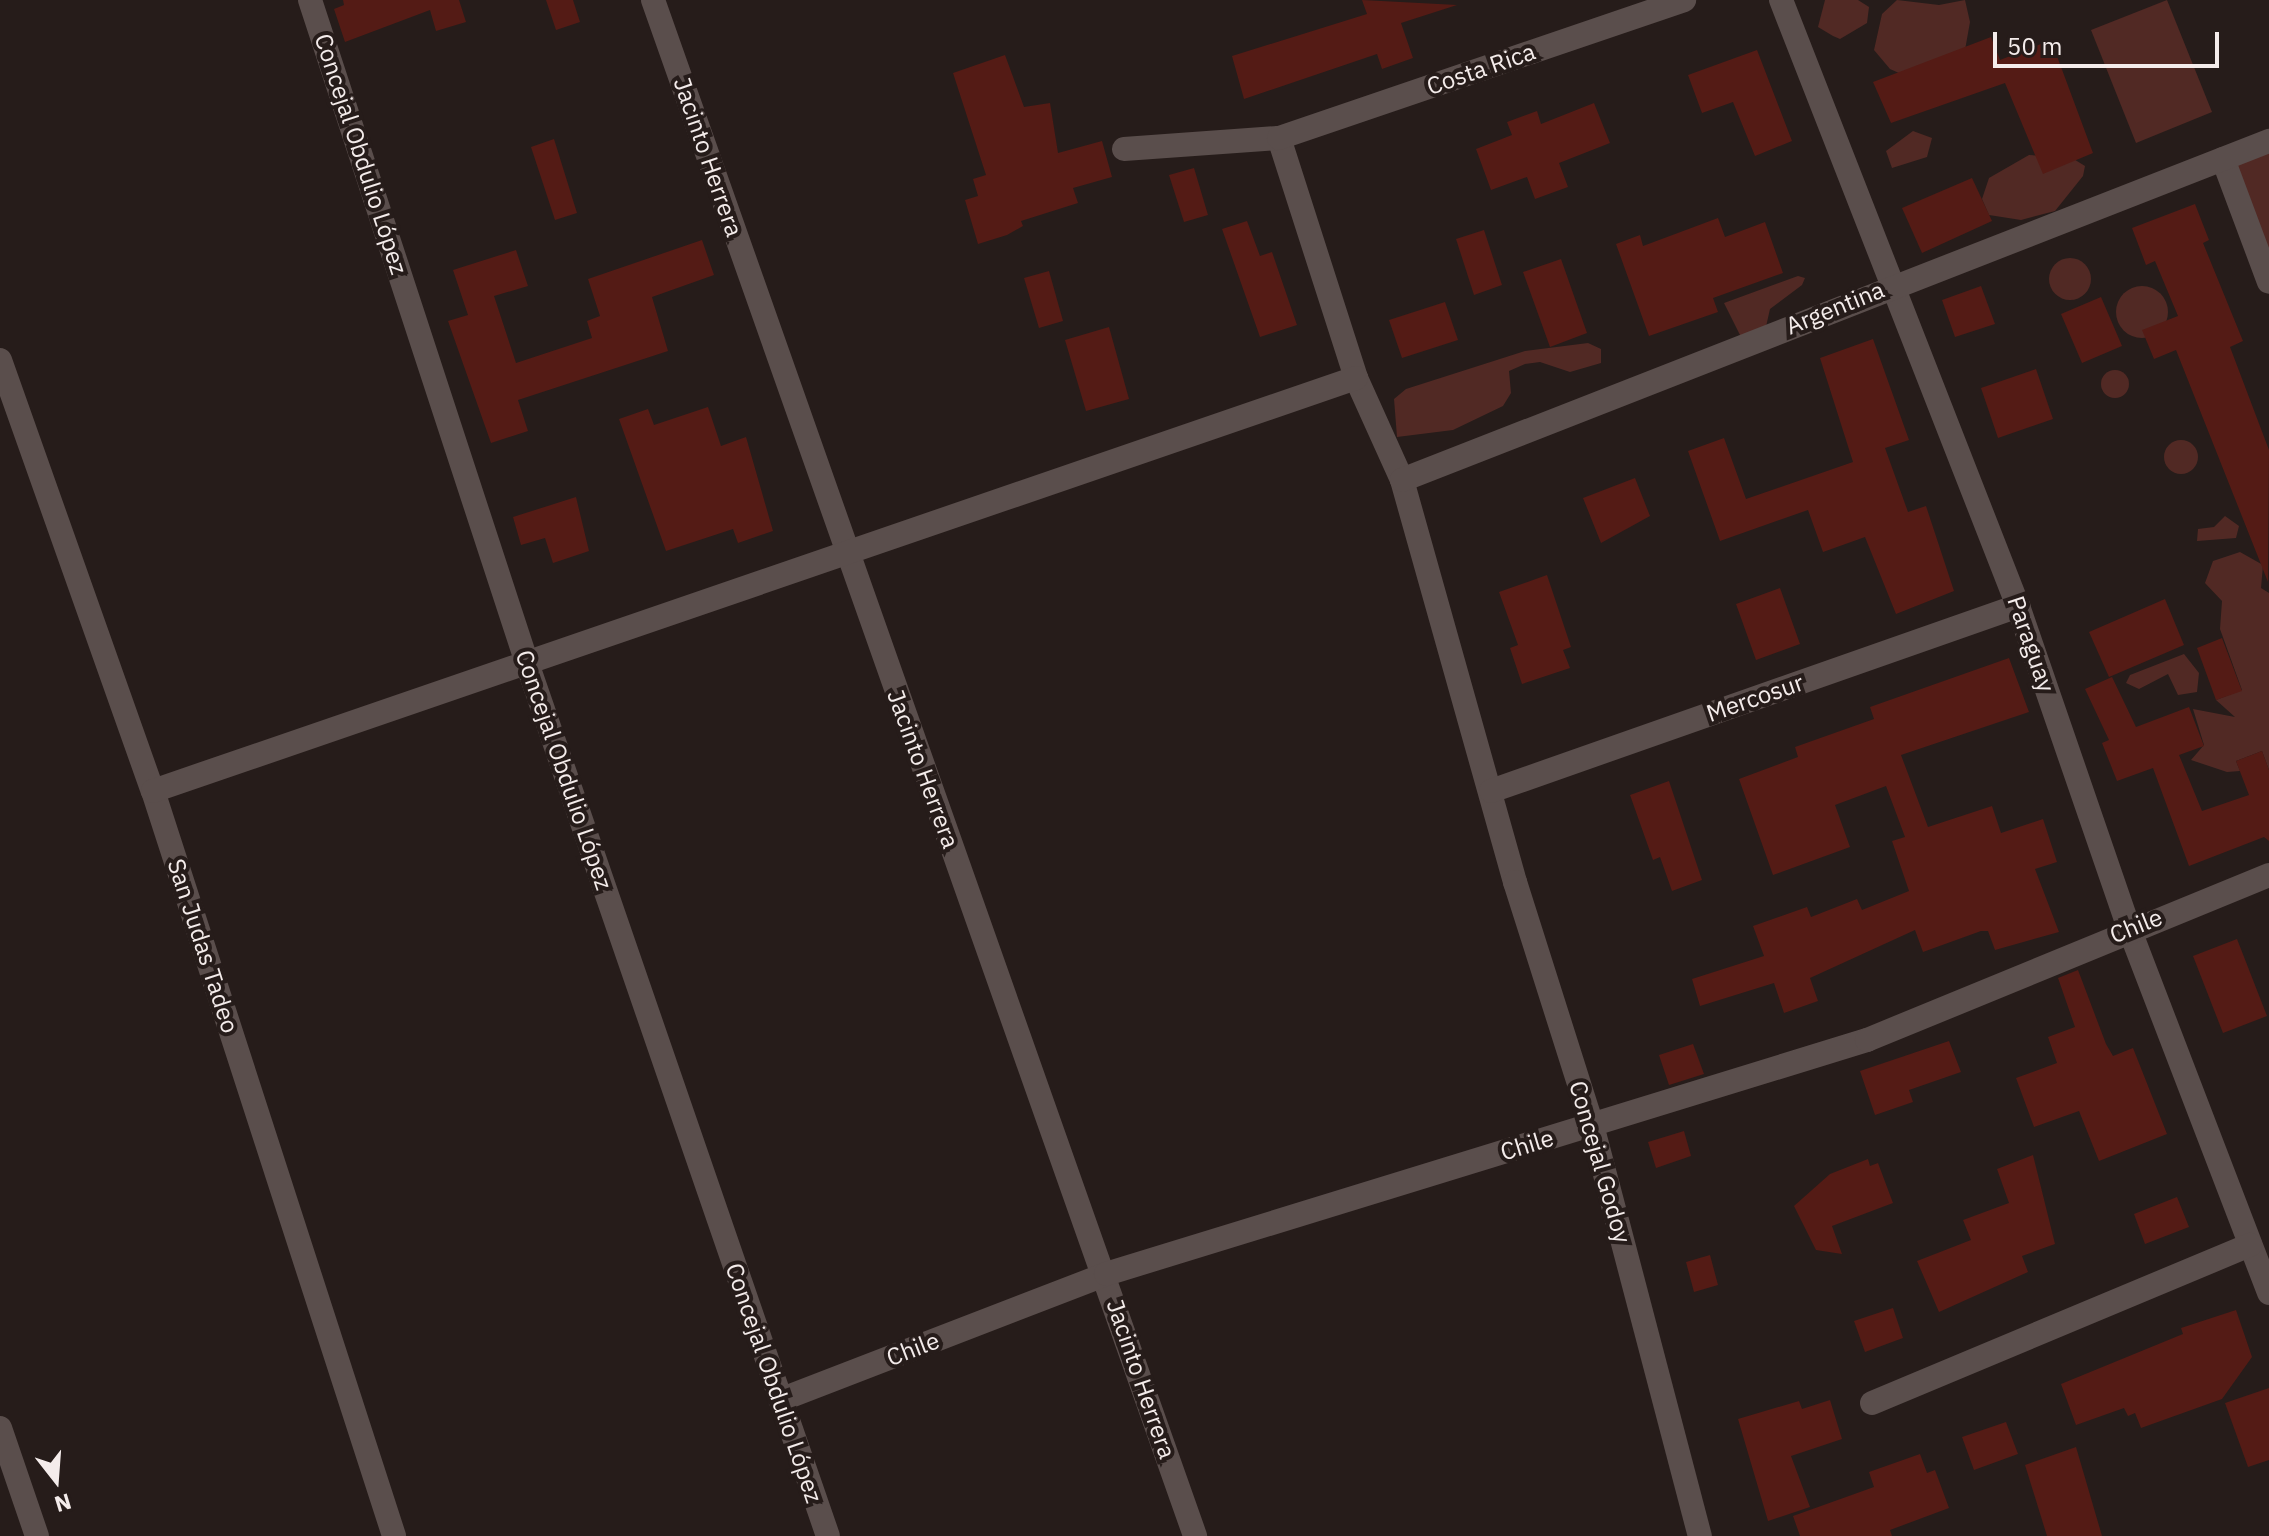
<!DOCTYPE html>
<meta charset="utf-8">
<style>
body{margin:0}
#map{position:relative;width:2269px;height:1536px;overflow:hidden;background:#261c1a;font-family:"IBM Plex Sans",sans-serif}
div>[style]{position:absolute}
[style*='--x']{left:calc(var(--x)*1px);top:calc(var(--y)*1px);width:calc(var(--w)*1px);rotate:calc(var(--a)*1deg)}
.green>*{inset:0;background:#512924}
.round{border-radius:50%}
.building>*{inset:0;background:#541b15}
.minor>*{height:24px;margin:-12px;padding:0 12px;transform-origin:12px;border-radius:12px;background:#5a4e4c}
span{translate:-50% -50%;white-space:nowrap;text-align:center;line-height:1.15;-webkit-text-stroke:8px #261c1a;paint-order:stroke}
.street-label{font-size:24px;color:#f4eceb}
.north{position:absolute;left:16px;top:1440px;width:80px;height:80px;-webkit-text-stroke:6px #261c1a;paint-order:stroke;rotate:163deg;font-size:22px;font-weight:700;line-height:32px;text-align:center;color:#f4eceb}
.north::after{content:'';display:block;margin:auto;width:28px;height:36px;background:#f4eceb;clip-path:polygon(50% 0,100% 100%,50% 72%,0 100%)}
.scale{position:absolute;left:1993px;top:32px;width:226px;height:36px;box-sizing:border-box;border:4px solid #f4eceb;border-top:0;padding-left:10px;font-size:24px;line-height:28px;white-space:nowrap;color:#f4eceb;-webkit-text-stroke:6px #261c1a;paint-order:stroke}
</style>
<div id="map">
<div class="green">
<i style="clip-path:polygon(1825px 0,1858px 0,1869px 7px,1867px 23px,1840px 39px,1833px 36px,1818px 27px)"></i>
<i style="clip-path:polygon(1897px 0,1939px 5px,1965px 0,1970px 22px,1965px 50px,1899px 73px,1890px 69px,1874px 50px,1882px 14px)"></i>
<i style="clip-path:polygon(2167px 0,2212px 112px,2136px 143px,2091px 30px)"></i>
<i style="clip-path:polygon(1913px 131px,1932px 138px,1927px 157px,1892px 168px,1886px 151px)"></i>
<i style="clip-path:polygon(2269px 152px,2269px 252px,2236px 165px)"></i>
<i style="clip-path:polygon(2029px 155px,2072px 158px,2085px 166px,2083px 176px,2055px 211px,2021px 220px,1989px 215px,1982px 199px,1989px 178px)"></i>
<i class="round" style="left:2049px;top:258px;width:42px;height:42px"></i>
<i style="clip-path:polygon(1798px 276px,1805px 278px,1802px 285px,1770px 309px,1765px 331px,1744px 343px,1724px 303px)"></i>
<i class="round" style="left:2116px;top:286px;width:52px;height:52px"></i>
<i style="clip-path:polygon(1588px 343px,1601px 349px,1601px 363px,1570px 372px,1540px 362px,1525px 364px,1509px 371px,1511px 393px,1503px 406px,1453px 430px,1397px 437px,1394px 399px,1406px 389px,1525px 351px)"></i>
<i class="round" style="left:2101px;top:370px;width:28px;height:28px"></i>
<i class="round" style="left:2164px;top:440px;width:34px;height:34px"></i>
<i style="clip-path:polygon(2225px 516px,2239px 526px,2236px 538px,2197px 541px,2198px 529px,2214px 527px)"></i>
<i style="clip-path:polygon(2240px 552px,2263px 565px,2261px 588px,2269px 593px,2269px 770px,2262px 751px,2236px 761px,2240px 771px,2227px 772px,2191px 760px,2204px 745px,2193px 709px,2235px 717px,2216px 700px,2242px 690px,2220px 629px,2222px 601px,2205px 583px,2213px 561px)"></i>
<i style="clip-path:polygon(2184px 654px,2199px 673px,2197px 692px,2178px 695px,2168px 674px,2139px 689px,2126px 683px,2130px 675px)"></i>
</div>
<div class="building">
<i style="clip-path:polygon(343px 0,459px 0,466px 22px,436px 31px,430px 10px,345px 42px,334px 9px,344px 5px)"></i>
<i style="clip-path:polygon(546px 0,573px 0,580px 22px,556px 30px)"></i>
<i style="clip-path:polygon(1362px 0,1457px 5px,1401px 23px,1413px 58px,1382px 69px,1377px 54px,1244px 99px,1232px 56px,1367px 14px)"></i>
<i style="clip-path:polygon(1991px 37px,2000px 60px,2051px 40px,2093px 153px,2043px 174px,2005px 83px,1891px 123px,1873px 82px)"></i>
<i style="clip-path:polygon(1757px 50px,1792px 141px,1755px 156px,1733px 102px,1702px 113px,1688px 75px)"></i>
<i style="clip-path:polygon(1005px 55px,1024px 107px,1050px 103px,1058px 153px,1102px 141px,1112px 177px,1073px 188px,1078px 203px,1021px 221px,1023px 226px,1007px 235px,978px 244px,965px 200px,978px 196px,973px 179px,986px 175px,953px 73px)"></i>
<i style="clip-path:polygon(1594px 103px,1610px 143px,1559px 163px,1568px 187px,1535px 199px,1527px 177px,1491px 190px,1476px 149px,1512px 135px,1507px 122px,1537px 111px,1541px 124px)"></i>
<i style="clip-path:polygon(554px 139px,577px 213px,555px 220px,531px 147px)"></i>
<i style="clip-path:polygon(1194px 168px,1208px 215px,1184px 222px,1169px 175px)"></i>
<i style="clip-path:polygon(1972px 178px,1992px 221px,1922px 253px,1902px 208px)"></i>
<i style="clip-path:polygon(2195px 204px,2209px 240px,2203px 243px,2243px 341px,2230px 347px,2269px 450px,2268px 582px,2176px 350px,2154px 359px,2142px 330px,2178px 316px,2155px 261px,2146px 265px,2132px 228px)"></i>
<i style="clip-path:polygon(1718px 218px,1725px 237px,1765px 222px,1783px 273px,1713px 298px,1718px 312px,1649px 336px,1616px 244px,1640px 235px,1643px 246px)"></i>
<i style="clip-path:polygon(1247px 221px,1260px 256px,1272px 252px,1297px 325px,1260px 337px,1222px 229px)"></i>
<i style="clip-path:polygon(1484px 230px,1502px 285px,1474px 295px,1456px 239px)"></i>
<i style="clip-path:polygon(702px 240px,714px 275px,652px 297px,668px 351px,518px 400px,528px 431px,491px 443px,448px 321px,468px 315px,453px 270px,516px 250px,528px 286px,494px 296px,516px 363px,592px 338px,587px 321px,600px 316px,588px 279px)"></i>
<i style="clip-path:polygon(1561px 259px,1587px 333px,1550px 347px,1523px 272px)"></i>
<i style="clip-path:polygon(1049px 271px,1063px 321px,1039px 328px,1024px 278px)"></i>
<i style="clip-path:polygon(1981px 286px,1995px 324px,1955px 337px,1942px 300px)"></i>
<i style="clip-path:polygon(2101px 297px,2122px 346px,2082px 363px,2061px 314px)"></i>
<i style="clip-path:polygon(1445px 302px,1458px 340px,1402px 358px,1389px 320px)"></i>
<i style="clip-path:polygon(1109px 327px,1129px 399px,1086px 411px,1065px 340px)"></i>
<i style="clip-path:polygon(1873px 339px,1909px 440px,1885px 448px,1908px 512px,1926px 506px,1954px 591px,1896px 614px,1865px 537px,1823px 552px,1808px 510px,1720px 541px,1688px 451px,1724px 438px,1746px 499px,1853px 462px,1820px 358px)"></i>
<i style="clip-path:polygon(2036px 369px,2053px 419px,1998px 438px,1981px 388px)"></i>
<i style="clip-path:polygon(708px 407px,721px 446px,746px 437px,773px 531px,738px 543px,733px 529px,666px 551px,619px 419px,648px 409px,654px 425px)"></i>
<i style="clip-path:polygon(1635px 478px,1650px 516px,1601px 543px,1583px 498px)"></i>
<i style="clip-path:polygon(576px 497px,589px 551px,553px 563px,545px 538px,521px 545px,513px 517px)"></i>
<i style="clip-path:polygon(1547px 575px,1571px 647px,1563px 650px,1570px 668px,1522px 684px,1510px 648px,1518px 645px,1499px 592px)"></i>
<i style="clip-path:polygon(1780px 588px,1800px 644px,1756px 660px,1736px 604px)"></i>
<i style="clip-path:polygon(2165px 599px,2184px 645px,2109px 677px,2089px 632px)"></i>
<i style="clip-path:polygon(2222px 638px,2242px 691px,2216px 700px,2197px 648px)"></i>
<i style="clip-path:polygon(2009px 658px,2029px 712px,1901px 755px,1928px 827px,1992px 806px,2001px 833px,2043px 819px,2057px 862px,2035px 869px,2059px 932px,1995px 950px,1988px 931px,1981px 931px,1923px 952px,1915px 930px,1810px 978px,1818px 1001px,1784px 1013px,1774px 983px,1700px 1006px,1692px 979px,1764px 956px,1753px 926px,1807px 907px,1811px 917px,1857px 899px,1862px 910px,1909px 891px,1892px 841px,1905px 837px,1886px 786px,1835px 805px,1850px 847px,1773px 875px,1739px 779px,1798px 757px,1795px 747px,1874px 719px,1870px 707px)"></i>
<i style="clip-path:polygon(2112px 677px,2136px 727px,2189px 707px,2204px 746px,2179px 755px,2202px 811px,2249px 795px,2236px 761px,2262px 751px,2269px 770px,2269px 841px,2264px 837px,2189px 866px,2153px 768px,2117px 781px,2102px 743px,2109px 740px,2085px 689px)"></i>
<i style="clip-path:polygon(1669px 781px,1702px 880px,1672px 891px,1660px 857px,1653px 860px,1630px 795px)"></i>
<i style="clip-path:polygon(2237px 939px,2267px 1016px,2223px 1033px,2193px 956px)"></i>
<i style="clip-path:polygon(2078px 970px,2106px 1044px,2113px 1056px,2133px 1048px,2167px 1134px,2099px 1161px,2079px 1111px,2034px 1127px,2016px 1078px,2057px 1063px,2048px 1037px,2075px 1027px,2058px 978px)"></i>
<i style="clip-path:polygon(1949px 1041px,1961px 1072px,1909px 1090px,1913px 1102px,1875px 1115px,1860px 1071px)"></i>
<i style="clip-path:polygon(1693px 1044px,1704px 1074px,1669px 1085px,1659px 1055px)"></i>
<i style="clip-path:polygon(1684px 1131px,1691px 1156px,1656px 1168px,1648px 1142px)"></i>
<i style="clip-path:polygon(2033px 1155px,2055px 1244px,2022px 1256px,2028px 1272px,1939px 1312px,1917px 1261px,1971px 1240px,1963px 1220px,2009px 1203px,1997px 1169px)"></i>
<i style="clip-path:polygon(1868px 1159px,1870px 1166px,1878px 1163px,1893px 1203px,1832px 1226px,1842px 1254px,1816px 1250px,1794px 1206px,1830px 1174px)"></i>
<i style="clip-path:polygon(2177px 1197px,2189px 1227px,2145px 1244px,2134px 1214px)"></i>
<i style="clip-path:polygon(1710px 1255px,1718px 1285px,1694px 1292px,1686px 1262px)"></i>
<i style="clip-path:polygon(1893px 1308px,1903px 1338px,1865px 1352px,1854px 1321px)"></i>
<i style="clip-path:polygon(2236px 1310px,2252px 1357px,2222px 1399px,2141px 1428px,2135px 1413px,2128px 1416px,2124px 1408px,2076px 1425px,2061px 1384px,2183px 1334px,2181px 1328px)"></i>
<i style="clip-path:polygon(2269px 1388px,2269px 1460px,2248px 1467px,2225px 1403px)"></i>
<i style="clip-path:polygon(1830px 1400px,1842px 1439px,1791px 1456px,1810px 1507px,1768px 1521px,1738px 1419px,1799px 1401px,1802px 1409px)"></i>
<i style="clip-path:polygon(2006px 1422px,2018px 1454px,1974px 1470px,1962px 1437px)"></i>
<i style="clip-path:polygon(2076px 1447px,2102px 1536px,2047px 1536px,2025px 1465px)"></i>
<i style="clip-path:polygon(1920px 1454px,1927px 1473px,1935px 1470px,1949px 1508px,1890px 1530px,1892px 1536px,1800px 1536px,1793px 1516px,1874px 1487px,1869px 1472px)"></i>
</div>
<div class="minor">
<i style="--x:310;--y:0;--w:698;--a:71.88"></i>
<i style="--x:527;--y:663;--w:923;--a:70.98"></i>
<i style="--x:653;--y:0;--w:1629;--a:70.56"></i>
<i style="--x:1781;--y:0;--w:651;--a:68.64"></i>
<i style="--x:2018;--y:606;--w:341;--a:71"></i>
<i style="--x:2129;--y:928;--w:391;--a:69"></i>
<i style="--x:1279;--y:138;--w:252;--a:72.2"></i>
<i style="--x:1356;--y:378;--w:112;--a:65.7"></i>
<i style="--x:1402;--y:480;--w:418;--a:74.3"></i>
<i style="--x:1515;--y:882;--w:255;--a:72.4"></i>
<i style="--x:1592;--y:1125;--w:425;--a:75.3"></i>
<i style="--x:1124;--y:149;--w:155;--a:-4.1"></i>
<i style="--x:1279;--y:138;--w:428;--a:-18.8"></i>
<i style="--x:2223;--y:159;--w:131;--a:69.5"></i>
<i style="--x:0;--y:360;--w:457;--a:70.5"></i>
<i style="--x:153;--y:791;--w:783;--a:72.07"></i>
<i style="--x:1402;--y:480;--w:931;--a:-21.36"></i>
<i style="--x:153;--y:791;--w:1272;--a:-18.95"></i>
<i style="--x:1491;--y:791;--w:559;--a:-19.34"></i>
<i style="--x:780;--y:1400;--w:350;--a:-21.1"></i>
<i style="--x:1106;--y:1274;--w:796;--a:-17.09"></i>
<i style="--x:1867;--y:1040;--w:435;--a:-22.3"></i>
<i style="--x:1872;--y:1403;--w:410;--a:-22.7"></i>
<i style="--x:0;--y:1428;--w:114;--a:71.1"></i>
</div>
<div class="street-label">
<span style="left:1481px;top:69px;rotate:-19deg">Costa Rica</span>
<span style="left:361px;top:154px;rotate:72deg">Concejal Obdulio López</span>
<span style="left:708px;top:157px;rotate:71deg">Jacinto Herrera</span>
<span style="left:1835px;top:308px;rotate:-22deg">Argentina</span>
<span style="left:2031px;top:644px;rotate:71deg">Paraguay</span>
<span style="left:1755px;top:698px;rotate:-19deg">Mercosur</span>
<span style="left:923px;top:769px;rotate:70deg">Jacinto Herrera</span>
<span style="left:564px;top:770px;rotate:71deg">Concejal Obdulio López</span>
<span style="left:2136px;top:926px;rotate:-22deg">Chile</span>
<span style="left:203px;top:946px;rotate:72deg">San Judas Tadeo</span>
<span style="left:1527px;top:1145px;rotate:-17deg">Chile</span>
<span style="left:1600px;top:1162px;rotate:74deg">Concejal Godoy</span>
<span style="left:913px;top:1349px;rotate:-21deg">Chile</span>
<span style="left:1141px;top:1379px;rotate:71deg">Jacinto Herrera</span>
<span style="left:774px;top:1383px;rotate:71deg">Concejal Obdulio López</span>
</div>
<div class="north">N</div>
<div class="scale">50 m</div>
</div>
